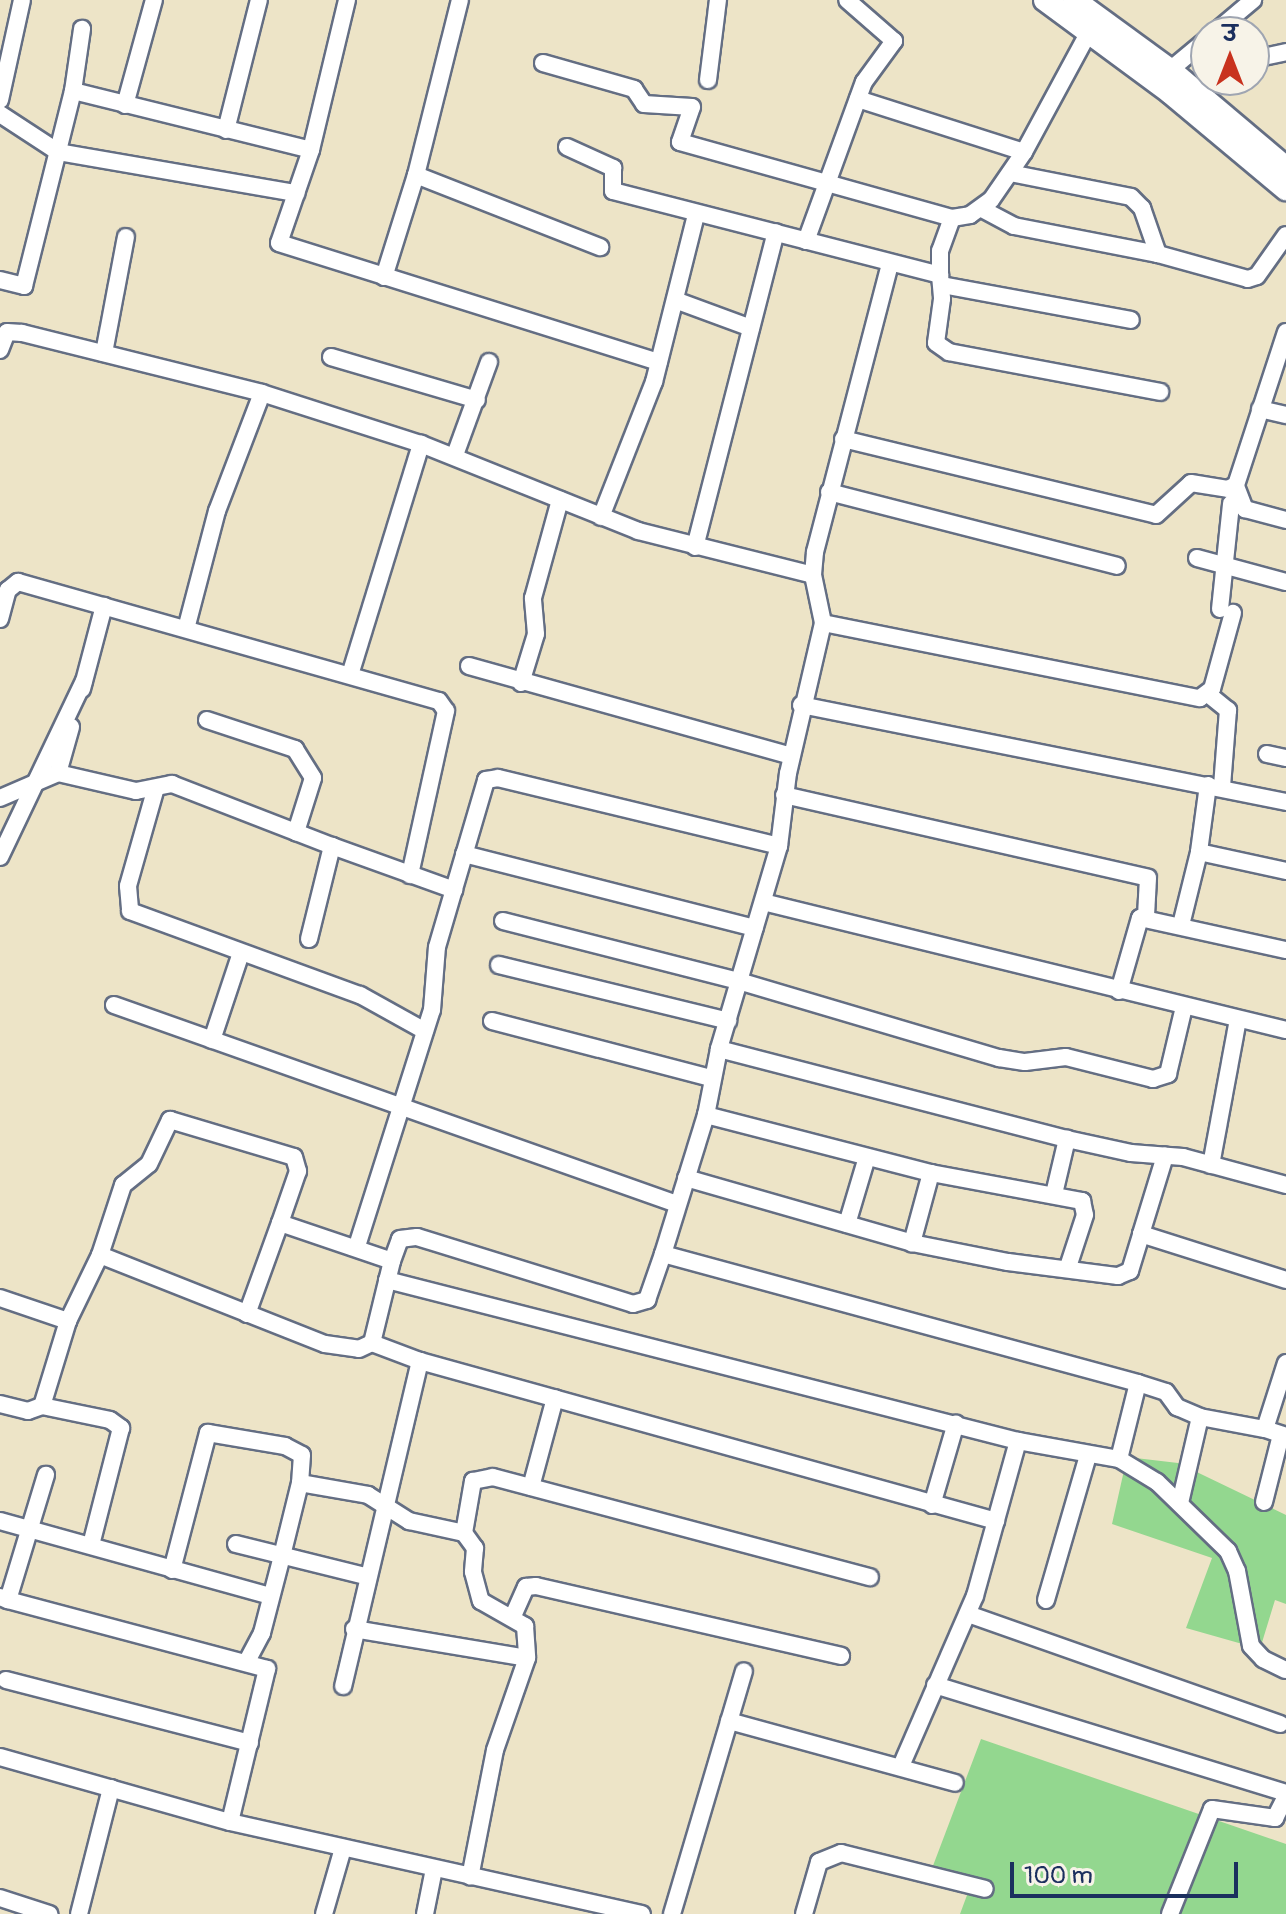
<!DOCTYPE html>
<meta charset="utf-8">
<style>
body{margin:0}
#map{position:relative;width:1286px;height:1914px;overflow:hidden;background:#ede4c7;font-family:Pangolin,"Playpen Sans Deva",sans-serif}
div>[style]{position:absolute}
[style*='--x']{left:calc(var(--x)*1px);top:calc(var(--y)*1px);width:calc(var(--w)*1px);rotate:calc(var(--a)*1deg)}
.green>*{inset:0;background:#93d78f}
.roads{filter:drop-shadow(2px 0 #646e83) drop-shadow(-2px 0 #646e83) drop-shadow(0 2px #646e83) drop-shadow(0 -2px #646e83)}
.minor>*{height:16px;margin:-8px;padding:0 8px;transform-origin:8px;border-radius:8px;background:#fff}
.secondary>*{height:22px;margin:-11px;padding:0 11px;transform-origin:11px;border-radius:11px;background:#fff}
span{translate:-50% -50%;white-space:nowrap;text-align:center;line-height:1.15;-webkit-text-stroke:7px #f7f3e8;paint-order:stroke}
.north{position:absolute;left:1190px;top:16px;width:80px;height:80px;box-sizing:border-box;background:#f7f3e8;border:2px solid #9fa5b1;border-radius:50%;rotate:0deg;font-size:22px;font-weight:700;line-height:32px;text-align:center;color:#1b2f5e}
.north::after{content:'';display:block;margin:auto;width:28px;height:36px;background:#c8321e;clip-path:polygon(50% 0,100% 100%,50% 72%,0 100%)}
.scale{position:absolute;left:1010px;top:1862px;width:228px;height:36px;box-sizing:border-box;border:4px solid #1b2f5e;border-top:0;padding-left:10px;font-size:24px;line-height:28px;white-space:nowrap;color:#1b2f5e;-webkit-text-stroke:6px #f7f3e8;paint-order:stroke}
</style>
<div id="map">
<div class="green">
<i style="clip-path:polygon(1127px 1457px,1178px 1463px,1286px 1515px,1286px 1604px,1275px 1600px,1260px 1649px,1186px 1628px,1212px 1558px,1112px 1524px)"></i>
<i style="clip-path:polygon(981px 1739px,1286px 1844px,1286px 1914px,960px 1914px,973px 1879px,931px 1871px)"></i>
</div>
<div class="roads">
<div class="minor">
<i style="--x:347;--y:0;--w:154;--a:103.5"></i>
<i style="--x:311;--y:150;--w:98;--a:109"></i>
<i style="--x:279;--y:243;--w:398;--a:17.4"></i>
<i style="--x:1215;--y:32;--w:50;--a:-40.1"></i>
<i style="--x:1254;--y:59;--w:33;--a:-12"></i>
<i style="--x:543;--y:63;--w:95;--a:15.9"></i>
<i style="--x:634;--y:89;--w:18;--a:56"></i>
<i style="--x:644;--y:104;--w:48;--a:3.6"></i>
<i style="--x:692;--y:107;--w:37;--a:109"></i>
<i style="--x:680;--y:142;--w:282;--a:15.6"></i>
<i style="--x:952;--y:218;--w:35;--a:110"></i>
<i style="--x:940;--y:251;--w:24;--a:90"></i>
<i style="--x:1170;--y:70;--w:47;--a:-39.8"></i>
<i style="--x:708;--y:80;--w:81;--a:-82.9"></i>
<i style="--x:73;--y:91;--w:245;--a:13.9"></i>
<i style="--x:858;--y:99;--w:174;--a:17.7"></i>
<i style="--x:0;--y:100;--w:102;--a:-77.6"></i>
<i style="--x:125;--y:105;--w:109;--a:-74.6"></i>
<i style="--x:0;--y:114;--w:69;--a:33.2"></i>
<i style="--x:58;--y:152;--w:242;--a:9.8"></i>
<i style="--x:226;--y:130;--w:134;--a:-75.8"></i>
<i style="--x:567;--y:147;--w:51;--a:24.5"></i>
<i style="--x:613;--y:168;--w:23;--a:90"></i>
<i style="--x:613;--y:191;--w:338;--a:14.4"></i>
<i style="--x:940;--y:275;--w:24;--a:85"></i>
<i style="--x:942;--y:299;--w:44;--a:97.8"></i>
<i style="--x:936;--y:343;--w:16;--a:35"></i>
<i style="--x:949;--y:352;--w:215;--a:10.7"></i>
<i style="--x:1010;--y:173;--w:123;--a:11.2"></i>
<i style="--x:1131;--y:197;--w:16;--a:45"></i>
<i style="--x:1142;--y:208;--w:49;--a:70.8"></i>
<i style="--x:416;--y:175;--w:198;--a:21.4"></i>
<i style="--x:982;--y:209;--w:36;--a:28"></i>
<i style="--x:1014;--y:226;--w:147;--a:11"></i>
<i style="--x:1158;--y:254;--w:93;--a:15.5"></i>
<i style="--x:1248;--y:279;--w:9;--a:-18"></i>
<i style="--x:1257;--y:276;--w:50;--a:-54.7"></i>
<i style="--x:952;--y:218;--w:18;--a:-9"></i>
<i style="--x:970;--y:215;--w:26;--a:-36"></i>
<i style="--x:991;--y:200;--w:58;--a:-55.5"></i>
<i style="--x:1024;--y:152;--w:136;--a:-61.6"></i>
<i style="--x:806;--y:241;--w:169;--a:-70"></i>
<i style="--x:864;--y:82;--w:51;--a:-53.8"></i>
<i style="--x:894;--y:41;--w:62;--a:-138.9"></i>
<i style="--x:890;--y:264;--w:298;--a:104.6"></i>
<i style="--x:815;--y:552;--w:23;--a:95"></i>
<i style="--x:813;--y:575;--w:49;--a:78.2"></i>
<i style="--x:823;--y:623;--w:154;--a:103.1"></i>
<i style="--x:788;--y:773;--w:74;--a:97"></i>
<i style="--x:779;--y:846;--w:212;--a:106.5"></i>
<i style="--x:719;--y:1049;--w:67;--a:101.1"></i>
<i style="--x:706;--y:1115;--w:232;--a:14.5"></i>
<i style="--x:931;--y:1173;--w:73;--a:105.2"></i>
<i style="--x:912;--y:1243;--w:98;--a:11.2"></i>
<i style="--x:1008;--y:1262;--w:111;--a:7.3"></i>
<i style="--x:1118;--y:1276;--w:13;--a:-23"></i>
<i style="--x:1130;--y:1271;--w:39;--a:-73"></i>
<i style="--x:1141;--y:1234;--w:152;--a:17.6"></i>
<i style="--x:384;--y:277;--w:107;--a:-72.6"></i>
<i style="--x:416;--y:175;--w:180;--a:-75.9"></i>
<i style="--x:0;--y:280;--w:25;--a:14"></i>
<i style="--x:24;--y:286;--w:201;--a:-75.9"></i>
<i style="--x:73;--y:91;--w:63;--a:-81.7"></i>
<i style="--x:942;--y:285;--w:192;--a:10.5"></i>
<i style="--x:675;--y:300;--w:81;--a:20.2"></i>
<i style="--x:0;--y:350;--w:19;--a:-69"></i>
<i style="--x:7;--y:332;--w:15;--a:4"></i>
<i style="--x:22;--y:333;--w:247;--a:14"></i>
<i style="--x:104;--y:353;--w:118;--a:-79.3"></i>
<i style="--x:331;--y:357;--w:152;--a:16.4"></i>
<i style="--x:1260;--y:409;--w:27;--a:13"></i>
<i style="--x:843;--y:439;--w:322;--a:13.6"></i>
<i style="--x:1156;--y:515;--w:47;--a:-42.4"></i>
<i style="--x:1191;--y:483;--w:37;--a:9"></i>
<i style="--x:1228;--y:489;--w:9;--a:-27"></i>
<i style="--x:1236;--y:485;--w:161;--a:-71.9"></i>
<i style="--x:455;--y:455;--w:99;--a:-69.9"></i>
<i style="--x:1236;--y:486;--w:25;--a:69"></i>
<i style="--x:1245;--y:509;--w:42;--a:15"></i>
<i style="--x:829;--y:492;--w:297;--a:14.4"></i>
<i style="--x:601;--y:517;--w:145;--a:-68.6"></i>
<i style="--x:654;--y:382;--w:172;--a:-75.9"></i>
<i style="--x:695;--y:547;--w:325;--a:-75.6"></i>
<i style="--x:1197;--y:558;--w:92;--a:15.1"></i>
<i style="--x:1220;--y:609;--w:106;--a:-84"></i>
<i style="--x:0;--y:619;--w:30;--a:-75"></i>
<i style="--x:8;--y:590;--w:13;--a:-39"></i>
<i style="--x:18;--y:582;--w:437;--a:15.8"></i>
<i style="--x:439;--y:701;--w:12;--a:55"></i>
<i style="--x:446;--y:711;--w:168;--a:102.4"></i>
<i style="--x:823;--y:623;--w:384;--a:11.3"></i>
<i style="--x:1200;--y:698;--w:15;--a:-37"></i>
<i style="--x:1212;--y:689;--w:79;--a:-74.6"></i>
<i style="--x:186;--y:629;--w:122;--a:-75.3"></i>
<i style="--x:217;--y:511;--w:126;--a:-69.1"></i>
<i style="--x:262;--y:393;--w:167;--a:17.8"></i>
<i style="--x:469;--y:666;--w:334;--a:15.6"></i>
<i style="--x:350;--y:675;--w:242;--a:-72.9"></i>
<i style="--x:421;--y:444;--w:234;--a:21.8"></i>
<i style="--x:638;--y:531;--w:180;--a:14.1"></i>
<i style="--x:521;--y:683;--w:51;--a:-73"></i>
<i style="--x:536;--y:634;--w:36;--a:-95"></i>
<i style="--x:533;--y:598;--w:102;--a:-74.6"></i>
<i style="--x:82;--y:689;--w:86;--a:-75.2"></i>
<i style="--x:1208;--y:694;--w:26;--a:39"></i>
<i style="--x:1228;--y:710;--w:77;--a:94.5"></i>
<i style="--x:801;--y:705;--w:495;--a:11.3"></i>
<i style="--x:207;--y:720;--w:93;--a:18.2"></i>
<i style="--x:295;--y:749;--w:34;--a:58"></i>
<i style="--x:313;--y:778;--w:57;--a:107.5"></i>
<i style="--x:1267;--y:754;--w:19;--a:12"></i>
<i style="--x:58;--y:773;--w:48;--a:-74.2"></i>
<i style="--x:1208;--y:785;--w:68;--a:97.7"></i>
<i style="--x:1199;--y:852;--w:89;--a:12.3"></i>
<i style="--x:155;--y:791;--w:99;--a:105.9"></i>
<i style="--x:128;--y:886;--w:25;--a:85"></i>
<i style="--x:130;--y:911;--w:245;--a:20.1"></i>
<i style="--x:360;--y:995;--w:74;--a:29"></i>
<i style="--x:784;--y:795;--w:373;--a:12.8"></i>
<i style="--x:1148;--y:878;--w:39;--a:93"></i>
<i style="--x:0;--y:798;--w:63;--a:-23.3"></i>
<i style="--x:58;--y:773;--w:80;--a:13"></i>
<i style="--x:136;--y:791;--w:37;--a:-11"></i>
<i style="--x:172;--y:784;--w:172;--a:21.2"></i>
<i style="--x:464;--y:854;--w:300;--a:14.3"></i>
<i style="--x:0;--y:857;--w:195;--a:-64.5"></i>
<i style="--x:763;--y:902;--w:538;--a:13.75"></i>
<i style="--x:503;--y:921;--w:247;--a:14.3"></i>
<i style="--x:742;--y:982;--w:268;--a:16.5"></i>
<i style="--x:999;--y:1058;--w:26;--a:9"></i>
<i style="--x:1025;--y:1062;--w:41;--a:-7"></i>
<i style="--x:1066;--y:1057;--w:90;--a:14.2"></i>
<i style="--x:1153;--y:1079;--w:16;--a:-18"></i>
<i style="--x:1168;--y:1074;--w:69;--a:-76.6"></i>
<i style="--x:1181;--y:925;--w:75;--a:-76.1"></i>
<i style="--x:309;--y:939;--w:96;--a:-76.1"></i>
<i style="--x:332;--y:846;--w:130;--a:19.8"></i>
<i style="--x:499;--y:965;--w:236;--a:13.7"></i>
<i style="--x:1119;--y:991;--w:76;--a:-74"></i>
<i style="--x:1140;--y:918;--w:149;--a:12.4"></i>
<i style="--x:114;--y:1005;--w:597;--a:19.47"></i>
<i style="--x:492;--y:1021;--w:226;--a:14.6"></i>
<i style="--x:212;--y:1040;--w:92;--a:-71.6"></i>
<i style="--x:719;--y:1049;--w:359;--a:14.5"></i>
<i style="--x:1067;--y:1139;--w:66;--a:12.3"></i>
<i style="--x:1131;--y:1153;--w:52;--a:4.4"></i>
<i style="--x:1183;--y:1157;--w:107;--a:15.2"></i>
<i style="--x:706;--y:1115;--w:145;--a:107.2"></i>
<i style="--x:663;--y:1254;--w:492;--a:15.2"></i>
<i style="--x:1138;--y:1383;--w:29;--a:18"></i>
<i style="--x:1166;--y:1392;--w:19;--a:54"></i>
<i style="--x:1177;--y:1407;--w:25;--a:23"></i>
<i style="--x:1211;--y:1165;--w:148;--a:-79.5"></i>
<i style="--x:931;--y:1173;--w:154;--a:10.5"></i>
<i style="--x:1082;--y:1201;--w:14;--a:78"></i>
<i style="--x:1085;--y:1215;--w:55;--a:108.1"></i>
<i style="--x:686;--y:1178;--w:235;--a:16"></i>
<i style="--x:1054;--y:1194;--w:57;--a:-76.7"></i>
<i style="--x:847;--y:1224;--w:70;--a:-73.4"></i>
<i style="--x:1141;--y:1234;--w:82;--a:-72.9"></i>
<i style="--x:357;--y:1246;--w:248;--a:-72.4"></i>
<i style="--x:432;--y:1010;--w:63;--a:-85.5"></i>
<i style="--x:437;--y:947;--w:174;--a:-73.6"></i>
<i style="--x:486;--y:780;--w:12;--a:-9"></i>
<i style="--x:498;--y:778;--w:289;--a:13.6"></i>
<i style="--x:100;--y:1255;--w:74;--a:-71.8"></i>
<i style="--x:123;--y:1185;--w:33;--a:-39"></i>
<i style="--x:149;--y:1164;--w:49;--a:-64.5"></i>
<i style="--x:170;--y:1120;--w:129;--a:16.6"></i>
<i style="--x:294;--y:1157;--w:15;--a:74"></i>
<i style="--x:298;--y:1171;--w:55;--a:109.1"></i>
<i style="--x:392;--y:1261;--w:23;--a:-70"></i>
<i style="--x:400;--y:1239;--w:17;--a:-7"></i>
<i style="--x:417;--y:1237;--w:226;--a:17.2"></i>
<i style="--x:633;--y:1304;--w:15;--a:-16"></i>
<i style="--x:647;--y:1300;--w:49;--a:-70.8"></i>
<i style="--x:387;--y:1280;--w:651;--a:14.31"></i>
<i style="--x:1018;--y:1441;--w:103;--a:10.1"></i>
<i style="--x:1119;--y:1459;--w:78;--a:-76"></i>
<i style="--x:0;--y:1298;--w:72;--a:18.7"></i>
<i style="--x:247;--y:1314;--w:97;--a:-70.1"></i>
<i style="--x:280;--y:1223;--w:118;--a:18.7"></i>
<i style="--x:392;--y:1261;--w:84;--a:103.7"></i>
<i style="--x:372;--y:1343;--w:51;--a:20.6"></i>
<i style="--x:420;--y:1361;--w:334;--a:103.3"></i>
<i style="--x:420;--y:1361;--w:598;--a:15.52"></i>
<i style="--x:1286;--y:1363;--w:69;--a:107.7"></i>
<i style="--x:1265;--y:1429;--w:22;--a:18"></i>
<i style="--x:0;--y:1404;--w:29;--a:14"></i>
<i style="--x:28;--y:1411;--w:15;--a:-20"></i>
<i style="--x:42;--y:1406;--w:89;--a:-73"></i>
<i style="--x:68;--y:1321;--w:73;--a:-64.1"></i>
<i style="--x:100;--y:1255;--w:242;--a:21.6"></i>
<i style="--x:325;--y:1344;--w:34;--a:8"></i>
<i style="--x:359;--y:1349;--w:14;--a:-25"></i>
<i style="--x:42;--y:1406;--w:69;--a:11.6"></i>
<i style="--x:110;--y:1420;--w:14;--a:36"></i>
<i style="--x:121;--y:1428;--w:121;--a:104.4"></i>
<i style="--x:1119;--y:1459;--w:44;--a:31.2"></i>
<i style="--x:1157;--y:1482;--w:99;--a:44.2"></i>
<i style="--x:1228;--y:1551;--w:22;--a:66"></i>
<i style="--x:1237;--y:1571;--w:76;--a:79.4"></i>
<i style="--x:1251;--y:1646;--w:18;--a:47"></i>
<i style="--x:1263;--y:1659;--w:25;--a:26"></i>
<i style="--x:300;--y:1483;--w:69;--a:10"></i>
<i style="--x:368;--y:1495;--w:49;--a:32.4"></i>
<i style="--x:409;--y:1521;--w:56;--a:12.3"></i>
<i style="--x:464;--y:1533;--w:19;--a:54"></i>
<i style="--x:475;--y:1548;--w:24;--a:95"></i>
<i style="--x:473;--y:1572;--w:30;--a:75"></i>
<i style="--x:481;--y:1601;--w:51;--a:29.6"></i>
<i style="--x:525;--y:1626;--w:32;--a:86"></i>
<i style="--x:527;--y:1658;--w:97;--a:109.2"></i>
<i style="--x:495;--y:1750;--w:129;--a:101.1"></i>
<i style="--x:531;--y:1487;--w:92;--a:-74.9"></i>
<i style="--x:1264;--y:1502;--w:69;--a:-75.8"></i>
<i style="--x:1180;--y:1503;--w:88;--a:-76.9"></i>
<i style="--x:1200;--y:1417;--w:66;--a:10.5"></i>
<i style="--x:932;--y:1505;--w:85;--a:-73.7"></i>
<i style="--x:0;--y:1521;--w:281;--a:15.5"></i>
<i style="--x:464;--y:1533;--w:53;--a:-80.2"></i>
<i style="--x:473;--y:1481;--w:20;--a:-11"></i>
<i style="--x:493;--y:1477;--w:390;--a:14.9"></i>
<i style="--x:236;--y:1544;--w:133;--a:13.9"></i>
<i style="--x:172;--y:1570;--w:142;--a:-75.3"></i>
<i style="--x:208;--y:1433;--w:78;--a:9.6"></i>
<i style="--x:285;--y:1446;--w:19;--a:28"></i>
<i style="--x:302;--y:1455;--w:28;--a:94"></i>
<i style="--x:300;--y:1483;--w:75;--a:103.9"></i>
<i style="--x:282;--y:1556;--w:80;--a:104.6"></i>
<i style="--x:262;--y:1633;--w:32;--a:118"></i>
<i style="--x:0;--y:1597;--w:9;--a:21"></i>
<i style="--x:8;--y:1600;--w:131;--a:-73.1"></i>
<i style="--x:8;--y:1600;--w:268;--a:14.9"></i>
<i style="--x:267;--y:1669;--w:157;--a:103.6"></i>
<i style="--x:1046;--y:1600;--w:151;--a:-73.8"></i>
<i style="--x:968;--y:1614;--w:331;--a:19.4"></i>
<i style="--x:513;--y:1616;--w:32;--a:-66"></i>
<i style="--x:526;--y:1587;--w:10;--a:-6"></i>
<i style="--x:536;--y:1586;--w:313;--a:12.9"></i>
<i style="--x:354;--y:1629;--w:175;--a:9.5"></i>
<i style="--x:6;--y:1680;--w:252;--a:14.5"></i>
<i style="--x:935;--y:1685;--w:367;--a:17.1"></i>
<i style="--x:729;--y:1721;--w:234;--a:15.3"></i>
<i style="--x:0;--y:1757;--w:239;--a:15.8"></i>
<i style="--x:230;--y:1822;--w:422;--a:12.6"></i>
<i style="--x:901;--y:1766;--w:185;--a:-66.5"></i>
<i style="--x:975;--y:1596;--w:161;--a:-74.5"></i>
<i style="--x:0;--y:1898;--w:52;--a:18.1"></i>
<i style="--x:79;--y:1914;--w:130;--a:-75.7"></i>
<i style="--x:324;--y:1914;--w:69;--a:-73.9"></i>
<i style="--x:425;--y:1914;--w:46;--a:-78.7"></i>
<i style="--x:672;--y:1914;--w:253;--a:-73.5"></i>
<i style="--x:804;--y:1914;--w:54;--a:-73.9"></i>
<i style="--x:819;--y:1862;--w:24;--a:-22"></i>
<i style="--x:841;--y:1853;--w:148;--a:14"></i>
<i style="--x:1170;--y:1914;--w:113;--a:-68.2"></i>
<i style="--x:1212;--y:1809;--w:64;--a:8.1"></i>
<i style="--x:1275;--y:1818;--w:25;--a:-63"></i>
</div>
<div class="secondary">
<i style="--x:1045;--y:0;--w:157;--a:36.4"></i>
<i style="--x:1171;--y:93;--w:150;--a:39.9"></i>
<i style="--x:1074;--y:0;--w:119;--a:36.1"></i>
<i style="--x:1170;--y:70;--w:152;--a:40.2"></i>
</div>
</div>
<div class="north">उ</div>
<div class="scale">100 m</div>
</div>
